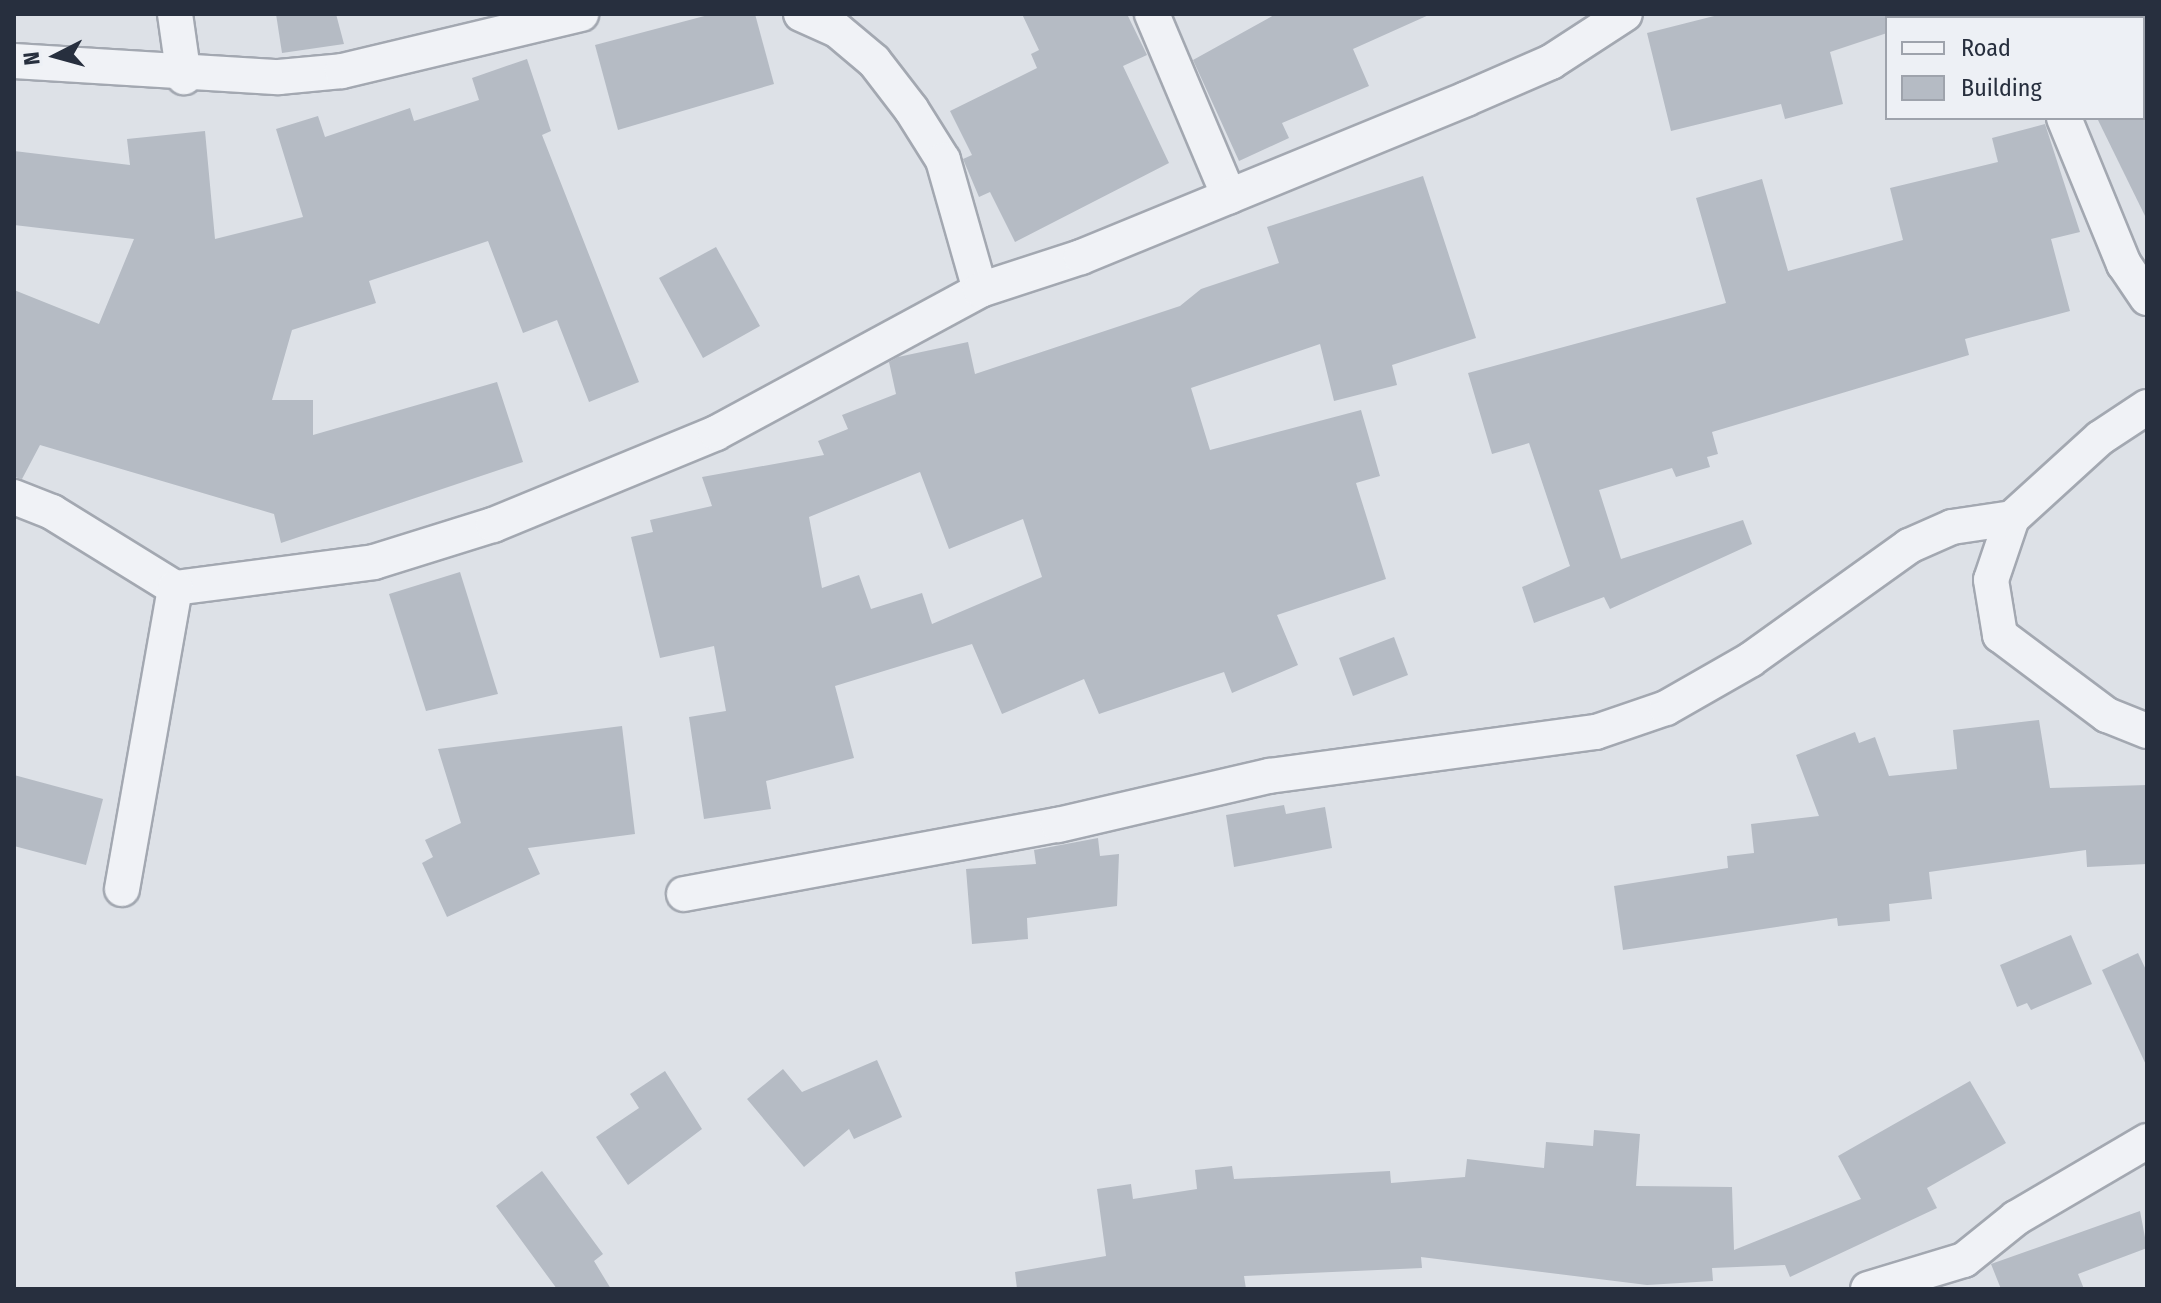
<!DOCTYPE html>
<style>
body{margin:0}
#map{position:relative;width:2161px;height:1303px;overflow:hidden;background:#dde1e7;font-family:"Fira Sans Condensed",sans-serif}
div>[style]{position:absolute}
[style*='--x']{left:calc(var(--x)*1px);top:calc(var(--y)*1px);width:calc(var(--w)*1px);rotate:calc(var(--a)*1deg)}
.building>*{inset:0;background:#b5bbc4}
.roads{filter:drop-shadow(2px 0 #a3a8b1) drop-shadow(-2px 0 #a3a8b1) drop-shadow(0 2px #a3a8b1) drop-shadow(0 -2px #a3a8b1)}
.minor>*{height:34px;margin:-17px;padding:0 17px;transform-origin:17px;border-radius:17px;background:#f0f2f6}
span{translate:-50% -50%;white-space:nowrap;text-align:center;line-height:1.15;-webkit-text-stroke:6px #edf0f5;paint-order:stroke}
.frame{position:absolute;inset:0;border:16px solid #272f3e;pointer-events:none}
.legend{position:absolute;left:1885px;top:16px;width:260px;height:104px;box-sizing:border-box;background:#edf0f5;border:2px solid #9ea3ac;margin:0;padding:10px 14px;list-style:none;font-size:24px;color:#272f3e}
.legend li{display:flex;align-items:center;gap:16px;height:40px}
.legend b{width:40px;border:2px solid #9ea3ac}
.north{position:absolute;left:16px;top:16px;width:80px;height:80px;-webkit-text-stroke:6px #edf0f5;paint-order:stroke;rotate:264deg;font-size:22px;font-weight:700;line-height:32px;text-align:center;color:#272f3e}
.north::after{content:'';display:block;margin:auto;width:28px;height:36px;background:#272f3e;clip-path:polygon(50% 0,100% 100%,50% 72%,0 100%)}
</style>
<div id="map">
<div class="building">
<i style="clip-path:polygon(276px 14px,336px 14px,344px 44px,282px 53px)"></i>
<i style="clip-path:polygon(712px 14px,755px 14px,774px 84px,618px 130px,595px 45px)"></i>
<i style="clip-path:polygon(1022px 14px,1127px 14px,1147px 55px,1123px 66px,1169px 163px,1015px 242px,990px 192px,979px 197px,963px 159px,972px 155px,950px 111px,1037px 68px,1031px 54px,1039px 50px)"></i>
<i style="clip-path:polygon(1276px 14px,1431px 14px,1353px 49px,1369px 86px,1282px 123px,1289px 138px,1239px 161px,1193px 60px)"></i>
<i style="clip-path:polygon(1722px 14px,1926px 14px,1926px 18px,1887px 18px,1887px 33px,1830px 52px,1843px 104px,1785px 119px,1781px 104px,1671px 131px,1647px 33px)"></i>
<i style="clip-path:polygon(527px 59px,551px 131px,542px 135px,639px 382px,589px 402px,557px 320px,523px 333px,488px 241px,369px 281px,376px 303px,292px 330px,272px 400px,313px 400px,313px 435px,497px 382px,523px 462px,281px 543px,274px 514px,40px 445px,22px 479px,14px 477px,14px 290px,99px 324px,134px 239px,14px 225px,14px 151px,130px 165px,127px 139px,205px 131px,215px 239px,303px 217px,276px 129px,318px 116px,325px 137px,410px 108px,414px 121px,479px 100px,472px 78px)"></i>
<i style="clip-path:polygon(2097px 118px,2147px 118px,2147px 220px)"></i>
<i style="clip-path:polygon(2045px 124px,2080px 232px,2051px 239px,2070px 311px,1965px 339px,1969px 355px,1712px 432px,1718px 454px,1707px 457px,1710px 467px,1676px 477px,1672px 468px,1599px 490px,1621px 559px,1743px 520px,1752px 544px,1610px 609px,1604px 597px,1534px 623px,1522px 587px,1570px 566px,1529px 443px,1492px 454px,1468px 373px,1726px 303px,1696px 198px,1762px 179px,1788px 271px,1903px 240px,1890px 188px,1998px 162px,1992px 138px)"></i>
<i style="clip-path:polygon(evenodd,1423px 176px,1476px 338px,1392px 365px,1397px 385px,1334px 401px,1320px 344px,1191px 388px,1210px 450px,1361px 410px,1380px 476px,1356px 483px,1386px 579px,1277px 615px,1298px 665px,1232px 693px,1224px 672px,1099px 714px,1084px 679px,1002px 714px,972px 644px,835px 686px,854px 758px,766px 781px,771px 809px,704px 819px,689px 717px,726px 711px,714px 646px,660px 658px,631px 537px,653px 532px,650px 520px,712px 506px,702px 477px,824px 455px,818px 441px,848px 429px,842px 415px,896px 394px,889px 362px,898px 357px,968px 342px,975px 374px,1180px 306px,1201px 289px,1279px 263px,1267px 227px,1423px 176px,920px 472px,949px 549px,1023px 519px,1042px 577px,932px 624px,922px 593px,871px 609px,859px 575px,822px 588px,809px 517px,920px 472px)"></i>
<i style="clip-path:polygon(716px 247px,760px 326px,703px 358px,659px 278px)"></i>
<i style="clip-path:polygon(460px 572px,498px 694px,426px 711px,389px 594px)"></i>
<i style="clip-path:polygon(1394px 637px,1408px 675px,1353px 696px,1339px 658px)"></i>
<i style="clip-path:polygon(2039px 720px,2050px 788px,2147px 785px,2147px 864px,2087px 867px,2086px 850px,1929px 872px,1932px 899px,1889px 904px,1890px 921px,1838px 926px,1837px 918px,1623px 950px,1614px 886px,1728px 868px,1727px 856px,1754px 853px,1751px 824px,1819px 816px,1796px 755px,1855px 732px,1859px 743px,1875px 737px,1889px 776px,1957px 769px,1953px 730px)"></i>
<i style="clip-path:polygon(622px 726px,635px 834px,528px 848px,540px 874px,447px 917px,422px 863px,433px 857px,425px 840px,461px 823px,438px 749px)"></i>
<i style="clip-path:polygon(14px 775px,103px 799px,86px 865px,14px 846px)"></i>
<i style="clip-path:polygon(1284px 805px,1286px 814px,1325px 807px,1332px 848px,1234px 867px,1226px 815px)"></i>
<i style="clip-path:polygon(1098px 838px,1100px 856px,1119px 854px,1117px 906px,1027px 918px,1028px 939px,972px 944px,966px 869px,1036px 864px,1034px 850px)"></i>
<i style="clip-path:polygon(2071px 935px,2092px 984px,2031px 1010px,2027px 1003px,2017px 1007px,2000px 965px)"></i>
<i style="clip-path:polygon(2138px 953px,2147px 972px,2147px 1067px,2102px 970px)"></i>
<i style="clip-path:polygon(877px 1060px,902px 1117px,854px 1139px,849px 1129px,804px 1167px,747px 1099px,783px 1069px,802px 1092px)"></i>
<i style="clip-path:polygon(665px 1071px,702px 1129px,628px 1185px,596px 1137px,639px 1108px,630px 1094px)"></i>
<i style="clip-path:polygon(1970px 1081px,2006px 1143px,1927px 1188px,1937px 1208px,1790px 1277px,1785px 1265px,1712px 1268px,1713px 1281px,1647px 1285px,1421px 1257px,1422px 1268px,1244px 1276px,1246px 1289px,1017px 1289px,1015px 1272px,1106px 1256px,1097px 1189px,1131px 1184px,1133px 1199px,1197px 1189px,1195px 1170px,1232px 1166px,1234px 1179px,1390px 1171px,1391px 1183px,1465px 1177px,1467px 1159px,1544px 1168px,1546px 1142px,1593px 1146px,1594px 1130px,1640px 1134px,1636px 1186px,1732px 1187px,1734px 1250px,1861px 1199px,1838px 1156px)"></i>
<i style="clip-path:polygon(542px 1171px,603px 1254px,594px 1261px,611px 1289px,557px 1289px,496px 1206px)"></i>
<i style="clip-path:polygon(2140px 1211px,2147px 1248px,2078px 1274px,2084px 1289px,2001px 1289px,1991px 1264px)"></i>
</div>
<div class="roads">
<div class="minor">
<i style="--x:175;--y:14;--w:64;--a:81.9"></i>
<i style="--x:801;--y:14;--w:39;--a:24"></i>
<i style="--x:837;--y:30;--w:48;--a:40"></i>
<i style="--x:874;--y:61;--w:61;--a:52.4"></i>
<i style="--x:911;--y:109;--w:60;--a:57.9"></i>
<i style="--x:943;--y:160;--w:135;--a:74.1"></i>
<i style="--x:1152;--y:14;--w:198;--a:67.1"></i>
<i style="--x:2017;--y:14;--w:4;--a:63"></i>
<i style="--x:14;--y:61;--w:265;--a:3.5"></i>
<i style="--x:279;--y:77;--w:63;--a:-5.4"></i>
<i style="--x:342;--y:71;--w:246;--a:-13.4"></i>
<i style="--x:2064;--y:118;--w:158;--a:67.7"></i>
<i style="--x:2124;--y:264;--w:41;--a:55.9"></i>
<i style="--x:2147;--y:407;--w:56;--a:146.6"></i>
<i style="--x:2100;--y:438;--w:119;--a:137.7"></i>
<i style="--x:2012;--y:518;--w:65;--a:108.7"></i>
<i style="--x:1991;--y:580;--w:56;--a:80.7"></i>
<i style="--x:2000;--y:635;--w:134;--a:36.8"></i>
<i style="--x:2107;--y:715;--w:43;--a:21.8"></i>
<i style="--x:14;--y:497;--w:41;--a:21.5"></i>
<i style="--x:52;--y:512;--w:145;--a:31.7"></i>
<i style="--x:175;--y:588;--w:201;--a:-7.4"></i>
<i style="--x:374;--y:562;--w:125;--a:-17.3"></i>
<i style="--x:493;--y:525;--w:241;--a:-22.4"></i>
<i style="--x:716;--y:433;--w:300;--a:-28.4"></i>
<i style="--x:980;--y:290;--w:106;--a:-18.1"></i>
<i style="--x:1081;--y:257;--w:416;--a:-22.3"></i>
<i style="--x:1466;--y:99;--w:93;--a:-23.5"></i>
<i style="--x:1551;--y:62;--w:88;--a:-33"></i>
<i style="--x:122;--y:889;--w:306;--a:-80"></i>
<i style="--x:684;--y:894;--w:380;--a:-10.5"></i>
<i style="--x:1058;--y:825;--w:217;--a:-13.1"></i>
<i style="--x:1269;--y:776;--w:330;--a:-7.7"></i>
<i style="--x:1596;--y:732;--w:74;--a:-18.9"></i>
<i style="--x:1666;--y:708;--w:97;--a:-29.7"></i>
<i style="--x:1750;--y:660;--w:196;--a:-35.6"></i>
<i style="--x:1909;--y:546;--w:47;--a:-23.8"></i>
<i style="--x:1952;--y:527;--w:61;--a:-8.5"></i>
<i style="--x:1868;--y:1289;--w:100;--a:-16.8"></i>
<i style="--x:1964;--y:1260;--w:67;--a:-38.9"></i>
<i style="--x:2016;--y:1218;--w:152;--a:-30.4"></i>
</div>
</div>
<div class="frame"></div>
<ul class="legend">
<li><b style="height:10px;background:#f0f2f6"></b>Road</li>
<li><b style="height:22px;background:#b5bbc4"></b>Building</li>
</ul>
<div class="north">N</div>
</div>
